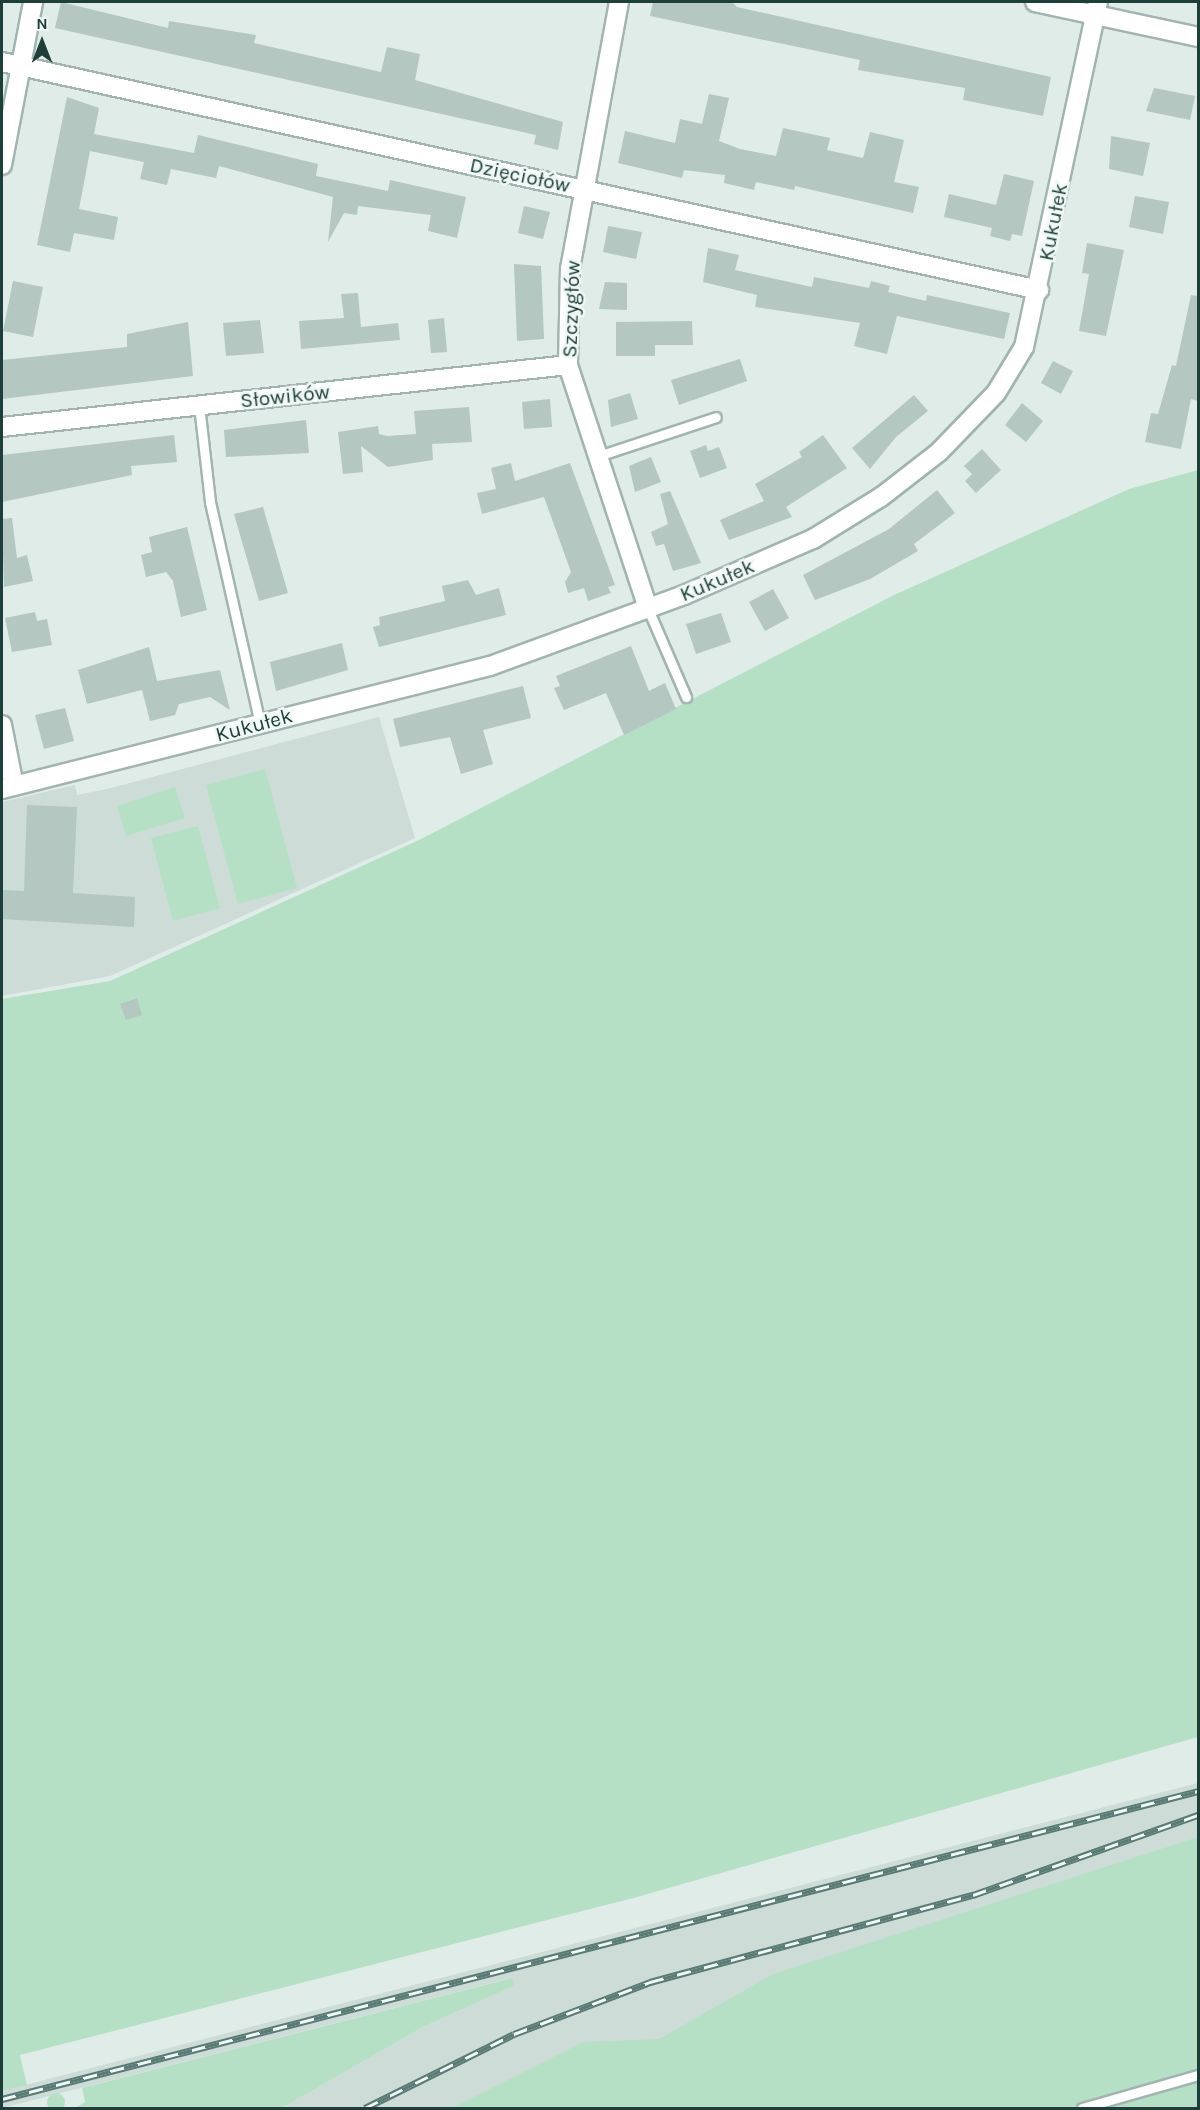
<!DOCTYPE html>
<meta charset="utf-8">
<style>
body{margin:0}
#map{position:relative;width:1200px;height:2110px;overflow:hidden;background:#dfece8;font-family:Karla,sans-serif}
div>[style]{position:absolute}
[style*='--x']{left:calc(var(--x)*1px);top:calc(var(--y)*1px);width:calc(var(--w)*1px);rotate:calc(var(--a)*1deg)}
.built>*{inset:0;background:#cddcd7}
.green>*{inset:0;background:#b6e0c6}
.round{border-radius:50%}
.building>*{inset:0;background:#b4c7c1}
.roads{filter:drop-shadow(2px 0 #a1b4b0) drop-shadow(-2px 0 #a1b4b0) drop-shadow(0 2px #a1b4b0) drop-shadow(0 -2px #a1b4b0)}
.service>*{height:9px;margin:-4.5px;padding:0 4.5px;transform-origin:4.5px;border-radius:4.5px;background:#fff}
.minor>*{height:18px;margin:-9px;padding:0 9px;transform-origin:9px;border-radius:9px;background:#fff}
.rail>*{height:7px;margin-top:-3.5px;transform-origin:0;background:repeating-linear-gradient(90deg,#f0f8f5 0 14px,#597a75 0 28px);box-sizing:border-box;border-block:2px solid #597a75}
span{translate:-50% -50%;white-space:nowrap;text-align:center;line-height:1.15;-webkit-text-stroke:5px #f0f8f5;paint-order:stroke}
.street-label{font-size:21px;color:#1e3e3a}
.frame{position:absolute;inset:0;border:3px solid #1e3e3a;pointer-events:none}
.north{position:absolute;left:12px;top:12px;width:60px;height:60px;-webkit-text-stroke:4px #f0f8f5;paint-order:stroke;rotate:0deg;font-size:16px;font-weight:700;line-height:24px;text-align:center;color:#1e3e3a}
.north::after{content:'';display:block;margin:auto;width:21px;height:27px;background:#1e3e3a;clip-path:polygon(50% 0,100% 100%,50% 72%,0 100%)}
</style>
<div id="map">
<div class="built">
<i style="clip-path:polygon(379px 717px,415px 838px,110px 976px,2px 996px,2px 802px,75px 785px,77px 795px,107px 789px)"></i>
<i style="clip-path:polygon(1198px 1783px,1198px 2108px,282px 2108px,423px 2027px,514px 1986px,511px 1978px,2px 2108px,2px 2091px)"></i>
</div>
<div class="green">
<i style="clip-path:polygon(1198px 470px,1198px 1737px,637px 1897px,20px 2055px,27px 2085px,2px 2091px,2px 999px,110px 981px,419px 840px,892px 596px,1129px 489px)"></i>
<i style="clip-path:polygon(265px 769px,297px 888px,238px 904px,206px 785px)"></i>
<i style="clip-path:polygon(175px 787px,185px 818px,126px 836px,117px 806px)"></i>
<i style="clip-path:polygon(198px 826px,220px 908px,173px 921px,151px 838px)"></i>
<i style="clip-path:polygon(1198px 1837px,1198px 2108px,452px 2108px,583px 2042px,659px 2039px,773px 1974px)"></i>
<i style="clip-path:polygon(512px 1978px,514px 1986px,423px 2027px,282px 2108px,75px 2108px,85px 2102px,82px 2088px)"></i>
<i class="round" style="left:47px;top:2093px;width:18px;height:18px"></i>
</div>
<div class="building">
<i style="clip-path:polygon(61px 2px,168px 28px,169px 21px,256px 35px,254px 43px,381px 72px,387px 47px,420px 54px,415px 80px,563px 122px,558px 150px,534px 144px,536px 135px,55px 28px)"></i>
<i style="clip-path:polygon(653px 2px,732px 2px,737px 7px,1051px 77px,1043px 116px,963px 100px,965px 88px,858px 70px,860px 60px,650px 16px)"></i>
<i style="clip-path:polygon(1154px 88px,1195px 96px,1190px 120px,1146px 111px)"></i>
<i style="clip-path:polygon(709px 94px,729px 98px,719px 141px,740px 149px,776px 156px,783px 128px,830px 138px,827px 150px,863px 158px,870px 132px,904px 140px,894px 182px,919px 187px,913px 213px,795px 186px,794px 190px,756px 182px,754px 190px,724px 183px,725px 175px,684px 170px,682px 178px,618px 163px,625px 131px,675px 143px,680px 119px,702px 124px)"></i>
<i style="clip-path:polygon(67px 97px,99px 108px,94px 134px,194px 153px,198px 135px,318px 164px,316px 176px,388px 191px,390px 180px,466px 197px,457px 238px,428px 231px,431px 215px,358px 206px,357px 215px,344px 213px,328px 242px,333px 197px,219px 166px,216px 178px,171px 169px,167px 185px,140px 179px,144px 162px,90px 151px,79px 209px,118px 217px,114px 240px,74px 233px,70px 252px,37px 245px)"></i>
<i style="clip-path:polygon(1111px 136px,1150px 143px,1143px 176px,1109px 169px)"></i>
<i style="clip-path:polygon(1004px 174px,1034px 181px,1022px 236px,1012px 234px,1010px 241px,990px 236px,992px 228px,944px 217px,949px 194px,996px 205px)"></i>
<i style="clip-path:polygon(1135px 196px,1169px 202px,1163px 234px,1129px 227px)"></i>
<i style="clip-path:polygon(524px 206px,550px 212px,543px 239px,518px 233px)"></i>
<i style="clip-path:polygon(608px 226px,642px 232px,636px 259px,603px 252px)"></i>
<i style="clip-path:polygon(1087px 243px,1124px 250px,1106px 336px,1079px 331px,1089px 274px,1082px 273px)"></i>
<i style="clip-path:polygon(708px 248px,739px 255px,735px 270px,812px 287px,814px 277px,869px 288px,871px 281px,890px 286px,888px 292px,926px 301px,927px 295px,1010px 313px,1004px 339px,897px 316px,887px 354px,854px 346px,860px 323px,755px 307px,757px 295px,703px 282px)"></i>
<i style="clip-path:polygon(514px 264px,541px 266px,544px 339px,517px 341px)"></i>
<i style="clip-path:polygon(13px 281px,43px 287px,33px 337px,3px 331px)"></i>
<i style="clip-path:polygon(605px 282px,627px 283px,627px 310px,599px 309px)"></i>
<i style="clip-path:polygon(358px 293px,361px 327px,398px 323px,400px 340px,301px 349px,299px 321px,344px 318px,341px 294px)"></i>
<i style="clip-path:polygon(1191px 295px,1198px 296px,1198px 401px,1191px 399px,1181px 449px,1145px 442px,1151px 413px,1158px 414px,1172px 365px,1176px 366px)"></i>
<i style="clip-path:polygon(444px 318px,447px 352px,431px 353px,428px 320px)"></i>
<i style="clip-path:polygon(260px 320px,264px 353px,226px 356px,223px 323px)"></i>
<i style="clip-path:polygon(692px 321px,693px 345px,655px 345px,655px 356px,616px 356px,616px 322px)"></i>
<i style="clip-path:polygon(188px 322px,193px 376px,2px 399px,2px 360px,127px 347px,127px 334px)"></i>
<i style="clip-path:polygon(740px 359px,747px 381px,679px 405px,671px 380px)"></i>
<i style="clip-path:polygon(1053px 361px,1073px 371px,1061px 394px,1041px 383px)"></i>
<i style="clip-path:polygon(630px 393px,638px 419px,611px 427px,608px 400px)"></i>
<i style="clip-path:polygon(914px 395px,928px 411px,896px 437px,870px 469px,852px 448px)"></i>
<i style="clip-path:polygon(550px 399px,552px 427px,524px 429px,522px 402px)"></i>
<i style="clip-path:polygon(1022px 403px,1043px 421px,1026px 442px,1005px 425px)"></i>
<i style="clip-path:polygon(469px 407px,472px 442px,432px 444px,433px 460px,388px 467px,361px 446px,363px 472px,343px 474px,338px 432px,378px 426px,379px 434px,387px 436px,416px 434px,414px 411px)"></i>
<i style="clip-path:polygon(306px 420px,309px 453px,226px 457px,224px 430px)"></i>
<i style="clip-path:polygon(174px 435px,177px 462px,131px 466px,132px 475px,2px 502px,2px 455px)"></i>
<i style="clip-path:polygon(823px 435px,847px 468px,786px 507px,792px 517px,729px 540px,720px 520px,764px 501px,755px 484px,802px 457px,799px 452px)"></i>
<i style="clip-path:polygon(706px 445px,708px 451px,719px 447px,727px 468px,700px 478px,690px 451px)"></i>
<i style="clip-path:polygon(982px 449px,1001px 470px,976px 493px,965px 481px,972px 474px,964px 466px)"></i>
<i style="clip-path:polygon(651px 457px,661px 482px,635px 492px,629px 466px)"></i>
<i style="clip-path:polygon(511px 463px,515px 481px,570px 463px,615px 585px,608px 587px,611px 593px,588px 601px,584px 588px,568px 593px,565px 582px,571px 572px,544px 497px,482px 514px,477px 493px,496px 489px,491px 468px)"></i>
<i style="clip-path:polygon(937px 490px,955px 513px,914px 544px,918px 551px,870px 579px,815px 600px,803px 575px,889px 529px)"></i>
<i style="clip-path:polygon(670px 491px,701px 563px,673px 571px,664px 544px,656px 546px,651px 532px,668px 524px,660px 494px)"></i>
<i style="clip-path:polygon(263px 507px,288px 593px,259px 601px,234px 514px)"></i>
<i style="clip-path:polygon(12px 518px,17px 558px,27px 555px,33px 581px,4px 587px,2px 519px)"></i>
<i style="clip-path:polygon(187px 527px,207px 610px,181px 617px,173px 581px,166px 572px,146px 577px,141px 555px,152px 552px,149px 537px)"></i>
<i style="clip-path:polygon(468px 580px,476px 595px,499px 588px,506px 615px,379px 647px,373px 627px,380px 625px,379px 617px,445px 601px,442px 586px)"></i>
<i style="clip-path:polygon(773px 589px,789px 618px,765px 631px,749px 602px)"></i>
<i style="clip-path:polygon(35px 612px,37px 621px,47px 619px,52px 645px,12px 652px,5px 618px)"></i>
<i style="clip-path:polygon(721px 613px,731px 642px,696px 654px,686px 624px)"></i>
<i style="clip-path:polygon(342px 643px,348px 670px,276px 691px,270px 662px)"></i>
<i style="clip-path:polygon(631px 646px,649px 691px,665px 683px,676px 709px,624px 735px,606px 693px,564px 710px,554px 688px,560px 686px,556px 676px)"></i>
<i style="clip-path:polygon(149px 647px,157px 681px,220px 670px,230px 710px,210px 697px,179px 704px,175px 715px,150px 721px,142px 690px,87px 704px,78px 670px)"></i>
<i style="clip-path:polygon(523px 686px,531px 718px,483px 730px,493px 764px,461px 774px,450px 737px,400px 747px,393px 719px)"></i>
<i style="clip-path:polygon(65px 708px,74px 741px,44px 749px,35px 715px)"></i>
<i style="clip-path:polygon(27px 805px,77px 807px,73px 893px,135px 897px,134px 927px,2px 919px,2px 890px,24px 891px)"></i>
<i style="clip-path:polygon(137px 998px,142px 1015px,126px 1020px,120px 1004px)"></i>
</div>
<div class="roads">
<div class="service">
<i style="--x:199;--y:405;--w:98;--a:83.5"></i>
<i style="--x:210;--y:502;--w:227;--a:77.3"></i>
<i style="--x:598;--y:456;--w:124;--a:-18.3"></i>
<i style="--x:648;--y:609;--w:96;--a:66.6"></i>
<i style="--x:1082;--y:2108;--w:121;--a:-15.9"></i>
</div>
<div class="minor">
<i style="--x:619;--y:2;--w:270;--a:100.4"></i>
<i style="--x:570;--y:268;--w:97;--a:91.2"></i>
<i style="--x:568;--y:365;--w:257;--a:71.8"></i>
<i style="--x:1035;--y:2;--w:167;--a:12.1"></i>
<i style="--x:2;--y:62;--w:1062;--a:12.4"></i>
<i style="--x:2;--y:165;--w:166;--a:-79.2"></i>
<i style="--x:2;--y:427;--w:569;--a:-6.25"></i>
<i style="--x:2;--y:725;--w:62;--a:78.9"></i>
<i style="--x:2;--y:789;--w:503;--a:-14.15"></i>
<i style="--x:490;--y:666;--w:207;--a:-20.1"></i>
<i style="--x:684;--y:595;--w:141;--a:-23.5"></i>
<i style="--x:813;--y:539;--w:80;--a:-31.7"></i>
<i style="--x:881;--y:497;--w:73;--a:-37.8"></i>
<i style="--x:939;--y:452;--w:82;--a:-46"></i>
<i style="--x:996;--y:393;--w:54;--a:-58.7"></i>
<i style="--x:1024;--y:347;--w:353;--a:-77.9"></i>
</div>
</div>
<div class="rail">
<i style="--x:2;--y:2099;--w:1235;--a:-14.44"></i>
<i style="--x:365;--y:2108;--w:166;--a:-26.4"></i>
<i style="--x:514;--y:2034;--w:146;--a:-20.9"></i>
<i style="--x:650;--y:1982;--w:335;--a:-15.1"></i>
<i style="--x:973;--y:1895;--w:239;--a:-19.6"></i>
</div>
<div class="street-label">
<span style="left:520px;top:175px;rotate:12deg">Dzięciołów</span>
<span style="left:1053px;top:222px;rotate:-79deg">Kukułek</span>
<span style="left:571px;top:309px;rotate:-88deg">Szczygłów</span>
<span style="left:285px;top:396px;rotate:-6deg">Słowików</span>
<span style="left:717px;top:580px;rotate:-23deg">Kukułek</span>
<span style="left:254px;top:725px;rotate:-15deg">Kukułek</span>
</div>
<div class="frame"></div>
<div class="north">N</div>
</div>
